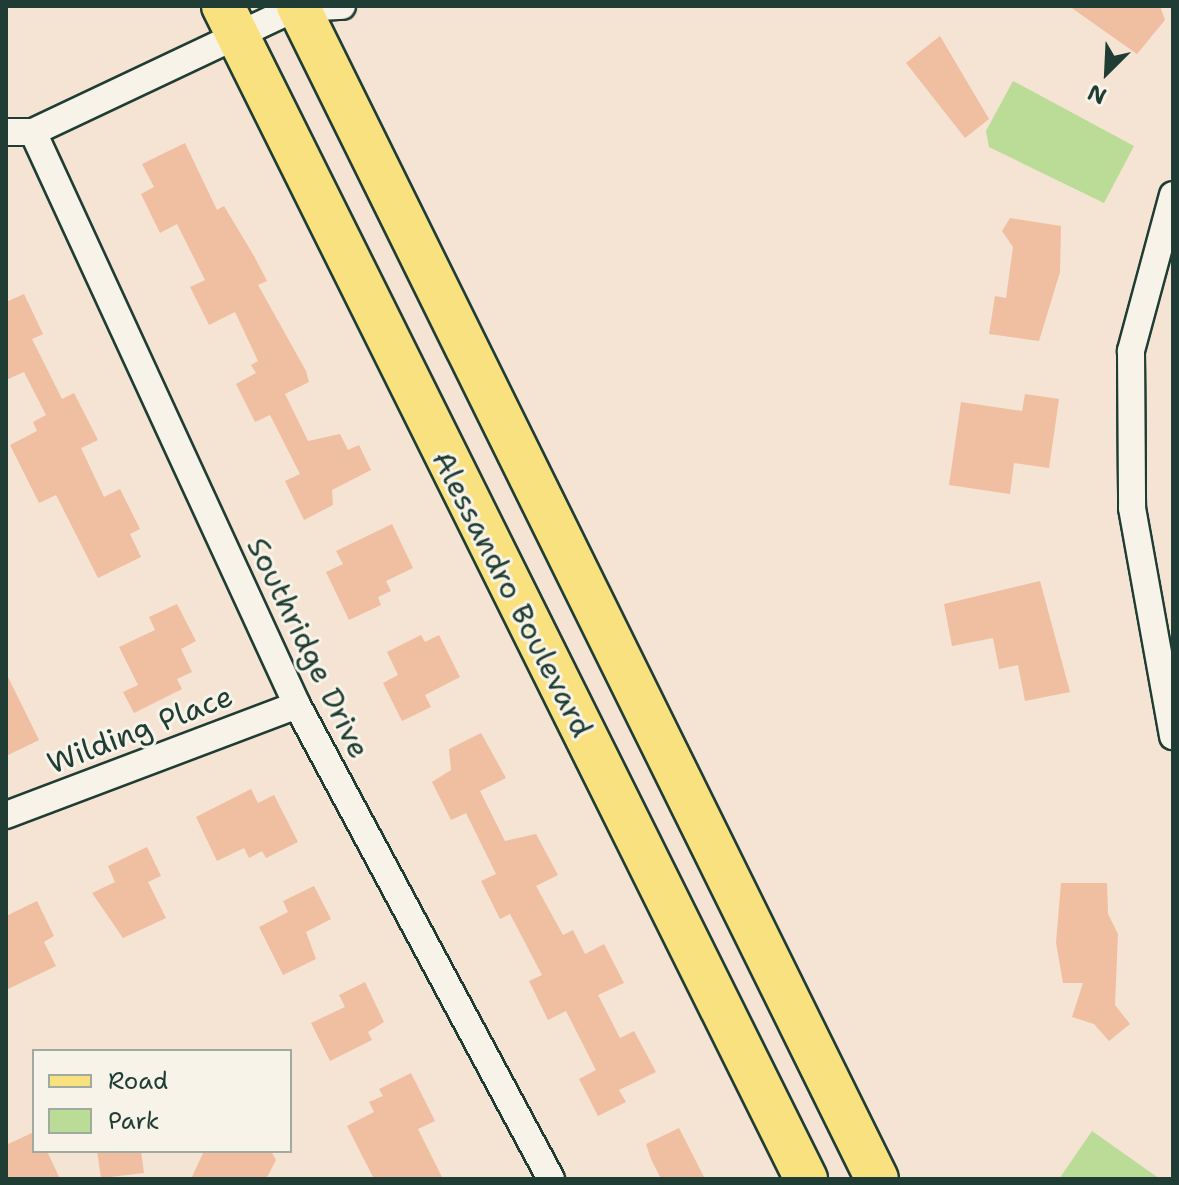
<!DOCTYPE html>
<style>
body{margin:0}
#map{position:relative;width:1179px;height:1185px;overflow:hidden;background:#f5e3d3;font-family:"Shantell Sans",sans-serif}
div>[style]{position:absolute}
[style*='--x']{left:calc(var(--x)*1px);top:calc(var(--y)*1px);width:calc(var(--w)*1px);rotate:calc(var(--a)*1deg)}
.green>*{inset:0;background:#badc96}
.building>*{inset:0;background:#f0bea1}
.roads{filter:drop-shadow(2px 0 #1f3d34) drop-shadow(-2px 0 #1f3d34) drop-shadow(0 2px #1f3d34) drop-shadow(0 -2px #1f3d34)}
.minor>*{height:26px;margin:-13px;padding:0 13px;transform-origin:13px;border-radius:13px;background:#f7f3e8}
.primary>*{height:42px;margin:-21px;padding:0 21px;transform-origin:21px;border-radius:21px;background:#fae180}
span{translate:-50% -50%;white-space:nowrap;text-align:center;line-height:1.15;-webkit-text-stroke:6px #f7f3e8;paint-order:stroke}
.street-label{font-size:30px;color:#1f3d34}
.frame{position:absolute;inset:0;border:8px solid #1f3d34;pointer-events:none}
.legend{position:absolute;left:32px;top:1049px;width:260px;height:104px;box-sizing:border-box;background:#f7f3e8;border:2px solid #a1aaa0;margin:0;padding:10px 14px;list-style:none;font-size:24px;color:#1f3d34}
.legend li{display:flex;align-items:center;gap:16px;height:40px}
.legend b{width:40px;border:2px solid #a1aaa0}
.north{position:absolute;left:1067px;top:32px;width:80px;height:80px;-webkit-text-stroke:6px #f7f3e8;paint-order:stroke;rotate:204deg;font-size:22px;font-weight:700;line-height:32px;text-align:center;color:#1f3d34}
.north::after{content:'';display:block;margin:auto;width:28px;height:36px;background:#1f3d34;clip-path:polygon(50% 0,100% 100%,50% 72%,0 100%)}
</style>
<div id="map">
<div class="green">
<i style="clip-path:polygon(1013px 81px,1134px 146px,1104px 203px,989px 147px,986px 131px)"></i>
<i style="clip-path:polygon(1092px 1131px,1160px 1179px,1059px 1179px)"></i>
</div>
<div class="building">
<i style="clip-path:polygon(1069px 6px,1160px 6px,1165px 20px,1137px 54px)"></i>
<i style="clip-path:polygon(940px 36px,989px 119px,965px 138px,906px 63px)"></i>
<i style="clip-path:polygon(185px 143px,217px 210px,224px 206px,254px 256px,267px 281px,258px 285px,306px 371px,309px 382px,285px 394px,308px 441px,340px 434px,348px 450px,359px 445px,371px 470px,332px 490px,333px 505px,304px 520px,285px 481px,300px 474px,270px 415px,255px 422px,236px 384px,256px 373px,251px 365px,258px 361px,235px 312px,209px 325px,190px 287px,205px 280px,177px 224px,160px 233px,141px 194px,154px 187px,142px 164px)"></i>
<i style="clip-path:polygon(1010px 218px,1061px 226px,1060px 272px,1039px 341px,989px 334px,995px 296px,1006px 298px,1013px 247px,1002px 231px)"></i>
<i style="clip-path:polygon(24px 294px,43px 334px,32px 339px,62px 399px,74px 393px,98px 440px,81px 448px,104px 497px,120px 489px,140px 529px,130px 534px,141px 557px,98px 578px,56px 495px,39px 503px,10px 445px,37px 431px,33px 422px,46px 415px,24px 372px,6px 380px,6px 302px)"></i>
<i style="clip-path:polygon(1025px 394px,1059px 399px,1049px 468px,1014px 463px,1010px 494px,949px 485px,961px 402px,1022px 411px)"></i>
<i style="clip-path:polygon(392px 524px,413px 568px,386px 581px,391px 591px,378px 597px,381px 605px,349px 620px,326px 572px,343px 564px,336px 551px)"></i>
<i style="clip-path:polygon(1040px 581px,1070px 692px,1025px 701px,1018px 665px,999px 669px,993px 638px,952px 646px,944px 604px)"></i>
<i style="clip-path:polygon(177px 604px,196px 641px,181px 649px,192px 672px,177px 679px,182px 689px,134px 713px,123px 692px,138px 685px,119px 647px,155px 630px,149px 617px)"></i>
<i style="clip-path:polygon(421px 635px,425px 642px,439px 635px,460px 677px,425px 695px,431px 707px,402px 721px,383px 683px,398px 675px,387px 652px)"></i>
<i style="clip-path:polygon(6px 673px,39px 740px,6px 756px)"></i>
<i style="clip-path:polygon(481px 733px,506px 778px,480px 791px,505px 841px,536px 834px,558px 875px,536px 886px,563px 935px,573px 930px,585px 954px,604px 944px,624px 983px,598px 995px,620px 1038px,634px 1031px,656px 1072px,619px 1090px,626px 1102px,598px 1116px,579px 1079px,596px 1070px,566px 1011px,548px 1020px,529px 981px,542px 975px,510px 914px,500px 919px,481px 881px,496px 874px,466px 813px,451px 820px,432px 782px,451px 770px,449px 749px)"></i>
<i style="clip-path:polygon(251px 789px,258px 803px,274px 795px,298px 842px,266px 858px,262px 851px,249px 858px,244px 848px,217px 861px,196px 817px)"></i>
<i style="clip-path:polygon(147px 847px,161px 876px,148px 882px,166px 918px,123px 938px,92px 893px,115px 882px,108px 866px)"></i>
<i style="clip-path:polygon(1061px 883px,1107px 883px,1108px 914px,1118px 934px,1115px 1005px,1130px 1024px,1109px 1041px,1094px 1024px,1072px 1017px,1083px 983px,1063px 983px,1056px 943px)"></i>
<i style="clip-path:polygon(314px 886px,331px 919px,306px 932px,316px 959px,283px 975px,259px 927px,288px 912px,283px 901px)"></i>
<i style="clip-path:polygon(37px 901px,54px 936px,44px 942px,56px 966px,6px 990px,6px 916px)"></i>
<i style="clip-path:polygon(365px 982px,384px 1022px,368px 1032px,372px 1040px,330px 1061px,311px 1023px,345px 1007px,339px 995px)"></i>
<i style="clip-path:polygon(411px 1073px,435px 1121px,418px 1129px,443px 1179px,374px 1179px,347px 1126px,374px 1112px,369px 1102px,383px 1096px,379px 1089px)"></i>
<i style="clip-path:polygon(679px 1128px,705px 1179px,661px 1179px,651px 1159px,646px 1144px)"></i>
<i style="clip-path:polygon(34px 1132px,34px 1151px,47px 1151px,60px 1179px,6px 1179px,6px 1145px)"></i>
<i style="clip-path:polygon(97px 1151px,141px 1151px,144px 1173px,101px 1178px)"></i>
<i style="clip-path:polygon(204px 1151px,271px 1151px,276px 1160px,266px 1179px,191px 1179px)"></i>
</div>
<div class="roads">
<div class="minor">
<i style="--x:299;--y:8;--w:43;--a:-2.7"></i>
<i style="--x:6;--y:132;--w:27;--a:0"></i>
<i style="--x:33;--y:132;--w:295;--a:-25.3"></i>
<i style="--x:33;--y:132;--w:631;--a:65.26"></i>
<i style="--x:297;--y:705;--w:538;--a:61.81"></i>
<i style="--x:1173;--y:195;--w:162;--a:105.1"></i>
<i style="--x:1131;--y:351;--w:157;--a:89.6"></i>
<i style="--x:1132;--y:508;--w:232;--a:79.8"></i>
<i style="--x:6;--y:815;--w:311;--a:-20.7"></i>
</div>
<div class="primary">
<i style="--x:223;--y:6;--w:1310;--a:63.57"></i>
<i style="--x:298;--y:6;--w:1308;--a:63.73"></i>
</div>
</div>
<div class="street-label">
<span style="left:512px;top:594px;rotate:63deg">Alessandro Boulevard</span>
<span style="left:308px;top:648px;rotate:64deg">Southridge Drive</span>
<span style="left:140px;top:730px;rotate:-21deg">Wilding Place</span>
</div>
<div class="frame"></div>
<ul class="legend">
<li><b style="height:10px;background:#fae180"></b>Road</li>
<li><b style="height:22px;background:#badc96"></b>Park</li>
</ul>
<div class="north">N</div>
</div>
